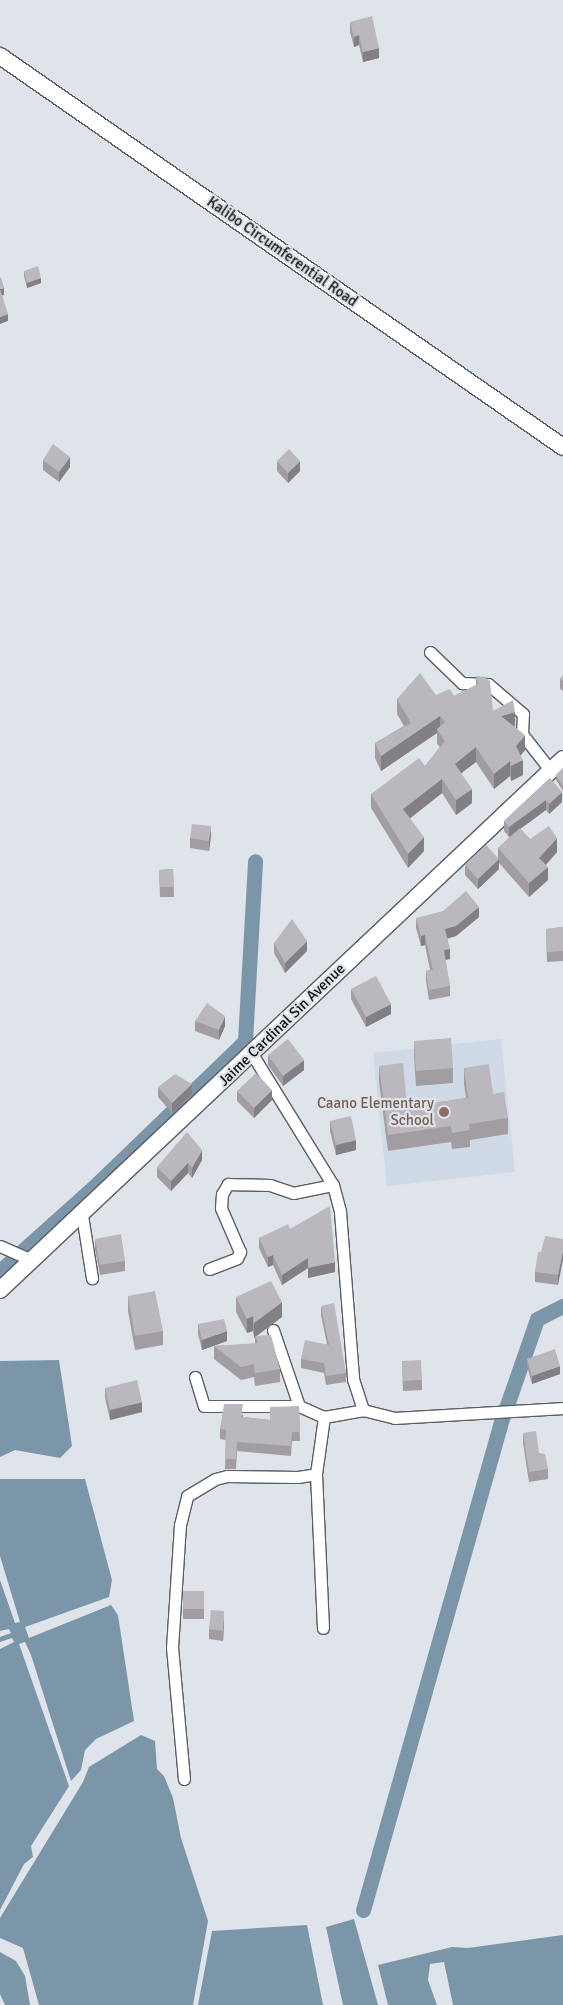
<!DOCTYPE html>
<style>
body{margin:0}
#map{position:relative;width:563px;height:2005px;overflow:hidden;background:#dfe3ea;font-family:Signika,sans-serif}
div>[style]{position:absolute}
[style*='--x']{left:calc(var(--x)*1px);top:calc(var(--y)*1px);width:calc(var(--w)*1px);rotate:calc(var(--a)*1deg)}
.built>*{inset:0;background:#d0d9e6}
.water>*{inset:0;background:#7b95a9}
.canal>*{height:15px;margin:-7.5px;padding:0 7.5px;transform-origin:7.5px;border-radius:7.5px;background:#7b95a9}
.roads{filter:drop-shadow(1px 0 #5a5e64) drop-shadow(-1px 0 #5a5e64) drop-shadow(0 1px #5a5e64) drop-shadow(0 -1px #5a5e64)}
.minor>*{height:11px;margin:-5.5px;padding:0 5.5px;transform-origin:5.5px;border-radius:5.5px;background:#fff}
.secondary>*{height:16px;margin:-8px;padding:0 8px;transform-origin:8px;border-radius:8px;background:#fff}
.wall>*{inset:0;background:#a19da3}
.shaded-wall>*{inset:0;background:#838085}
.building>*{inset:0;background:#bbb7be}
.dots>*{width:14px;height:14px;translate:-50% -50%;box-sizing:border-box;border:2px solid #dfe3ea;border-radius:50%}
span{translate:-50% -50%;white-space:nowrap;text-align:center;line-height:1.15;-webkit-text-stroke:4.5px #dfe3ea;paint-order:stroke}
.street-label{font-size:15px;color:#0d0f11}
.education-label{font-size:15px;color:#785e54}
.right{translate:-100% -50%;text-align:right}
</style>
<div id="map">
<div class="built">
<i style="clip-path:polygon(501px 1039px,515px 1172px,387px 1186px,373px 1053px)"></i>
</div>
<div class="water">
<i style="clip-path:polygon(59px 1360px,72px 1446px,60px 1458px,15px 1450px,0 1457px,0 1361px)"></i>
<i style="clip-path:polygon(0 1479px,85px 1479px,112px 1580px,109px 1597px,25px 1627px,29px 1638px,111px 1605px,118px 1615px,134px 1721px,96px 1739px,85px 1750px,81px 1770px,71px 1781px,31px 1655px,25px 1642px,19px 1644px,69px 1786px,31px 1846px,33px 1857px,24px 1864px,0 1910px,0 1649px,14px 1642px,12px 1638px,0 1642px,0 1637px,11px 1633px,9px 1629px,0 1631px,0 1580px,15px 1623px,20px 1622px,0 1556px)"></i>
<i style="clip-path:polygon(141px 1735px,155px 1741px,157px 1769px,164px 1776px,173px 1798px,181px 1838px,208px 1921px,193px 2005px,39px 2005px,23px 1948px,0 1938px,0 1918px,83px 1782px,89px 1767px)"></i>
<i style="clip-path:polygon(354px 1919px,378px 2005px,343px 2005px,326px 1927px)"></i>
<i style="clip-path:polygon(307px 1925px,323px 2005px,198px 2005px,212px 1931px)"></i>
<i style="clip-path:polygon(563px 1935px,563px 2005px,453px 2005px,444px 1962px,430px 1964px,428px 1980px,437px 2005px,388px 2005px,378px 1965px,452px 1947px,468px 1948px)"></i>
<i style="clip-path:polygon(0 1952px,16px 1961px,25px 1976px,30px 2005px,5px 2005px,0 1994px)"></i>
</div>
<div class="canal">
<i style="--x:0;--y:1271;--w:132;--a:-41.9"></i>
<i style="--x:98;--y:1183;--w:204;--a:-44"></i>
<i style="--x:245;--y:1041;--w:180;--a:-86.8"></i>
<i style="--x:506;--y:1408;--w:94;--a:-70.8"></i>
<i style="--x:537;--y:1319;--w:29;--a:-27"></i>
<i style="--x:363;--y:1910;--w:514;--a:-74.21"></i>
</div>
<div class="roads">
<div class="minor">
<i style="--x:430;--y:652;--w:45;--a:44.1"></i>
<i style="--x:462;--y:683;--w:26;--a:2"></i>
<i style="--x:488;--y:684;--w:46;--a:40.6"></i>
<i style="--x:523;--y:714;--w:20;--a:93"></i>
<i style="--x:522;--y:734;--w:47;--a:51.9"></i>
<i style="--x:252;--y:1054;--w:154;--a:58.3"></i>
<i style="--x:333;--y:1185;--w:28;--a:75"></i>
<i style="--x:340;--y:1212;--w:168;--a:85.5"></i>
<i style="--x:353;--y:1379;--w:33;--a:72"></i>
<i style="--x:363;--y:1410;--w:33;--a:14"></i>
<i style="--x:395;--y:1418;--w:168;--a:-3.4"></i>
<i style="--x:82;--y:1215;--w:64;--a:81"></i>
<i style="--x:0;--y:1246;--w:36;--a:24"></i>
<i style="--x:209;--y:1269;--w:30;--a:-21"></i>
<i style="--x:237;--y:1258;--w:7;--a:-63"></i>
<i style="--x:240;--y:1252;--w:48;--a:-113.4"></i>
<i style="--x:221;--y:1208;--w:14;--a:-86"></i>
<i style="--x:222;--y:1194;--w:12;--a:-59"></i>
<i style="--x:228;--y:1184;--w:42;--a:1.4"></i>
<i style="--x:270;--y:1185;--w:24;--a:19"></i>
<i style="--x:293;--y:1193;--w:41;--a:-11.3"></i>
<i style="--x:273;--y:1330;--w:80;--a:71.1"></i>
<i style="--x:299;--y:1406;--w:27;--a:24"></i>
<i style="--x:195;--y:1377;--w:30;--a:73"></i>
<i style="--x:204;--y:1406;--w:95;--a:0"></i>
<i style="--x:316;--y:1474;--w:154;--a:87.4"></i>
<i style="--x:184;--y:1779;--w:132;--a:-95.2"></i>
<i style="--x:172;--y:1648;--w:123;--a:-86.3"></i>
<i style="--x:180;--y:1525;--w:30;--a:-76"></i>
<i style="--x:187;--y:1496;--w:33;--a:-31"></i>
<i style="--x:215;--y:1479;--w:12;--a:-14"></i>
<i style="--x:227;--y:1476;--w:71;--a:0.8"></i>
<i style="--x:298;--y:1477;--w:18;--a:-9"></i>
<i style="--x:316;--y:1474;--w:58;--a:-82"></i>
<i style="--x:324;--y:1417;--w:40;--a:-10"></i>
</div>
<div class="secondary">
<i style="--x:0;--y:56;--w:685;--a:34.78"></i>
<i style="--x:0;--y:1290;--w:774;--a:-43.32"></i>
</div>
</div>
<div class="wall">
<i style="clip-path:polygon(350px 22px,379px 58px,363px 62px,359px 45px,354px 47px,350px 32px)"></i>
<i style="clip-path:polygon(24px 271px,41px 283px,27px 288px,24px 276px)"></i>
<i style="clip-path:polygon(43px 460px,70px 467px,59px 482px,43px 470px)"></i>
<i style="clip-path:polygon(277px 461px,300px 471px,288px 483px,277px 471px)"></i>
<i style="clip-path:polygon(563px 675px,563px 691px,560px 689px,560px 679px)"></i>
<i style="clip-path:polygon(476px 676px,493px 711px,515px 726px,514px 727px,525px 750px,521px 755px,523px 775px,511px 781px,510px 776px,494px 789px,476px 762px,461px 773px,472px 803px,456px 815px,442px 793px,410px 818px,424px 851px,408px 868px,371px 808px,371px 794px,425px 766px,440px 747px,437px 744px,437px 733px,381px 771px,375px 758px,375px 743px,404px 726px,397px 714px,397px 699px,436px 695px,454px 696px,476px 685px)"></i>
<i style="clip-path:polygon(563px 768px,563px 791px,556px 780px,556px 775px)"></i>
<i style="clip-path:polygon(550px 778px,562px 802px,549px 814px,546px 810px,520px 829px,530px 839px,557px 852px,546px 865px,548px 880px,529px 897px,499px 863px,499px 869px,478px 889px,465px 875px,465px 865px,498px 858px,498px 848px,514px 833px,509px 837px,504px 831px,504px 821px)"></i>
<i style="clip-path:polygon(211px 836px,209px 851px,190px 848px,190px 838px)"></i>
<i style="clip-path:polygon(173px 869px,174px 897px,160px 897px,159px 870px)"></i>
<i style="clip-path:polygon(479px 917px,456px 936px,447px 939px,450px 959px,445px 960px,450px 986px,450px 996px,429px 1000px,426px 981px,426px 971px,430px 970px,425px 945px,421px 946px,416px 928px,416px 918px)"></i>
<i style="clip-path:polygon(563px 927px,563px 961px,547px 962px,546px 929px)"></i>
<i style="clip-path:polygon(274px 943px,307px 951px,285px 973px,274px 953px)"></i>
<i style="clip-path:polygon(351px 989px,391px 1014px,366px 1027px,351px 999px)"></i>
<i style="clip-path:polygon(195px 1021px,225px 1026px,219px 1040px,195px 1031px)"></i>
<i style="clip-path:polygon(414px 1041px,453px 1068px,453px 1083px,416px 1086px,414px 1056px)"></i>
<i style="clip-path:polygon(268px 1055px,304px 1070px,283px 1086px,268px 1065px)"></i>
<i style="clip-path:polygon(379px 1066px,407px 1107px,466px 1098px,464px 1084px,464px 1068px,493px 1094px,508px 1118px,508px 1134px,470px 1140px,470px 1147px,452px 1149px,451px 1142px,388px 1151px,379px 1082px)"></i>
<i style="clip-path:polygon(158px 1087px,192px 1094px,172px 1113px,158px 1097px)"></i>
<i style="clip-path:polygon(237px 1091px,272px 1100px,254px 1118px,237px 1101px)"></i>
<i style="clip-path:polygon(330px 1121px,356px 1150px,336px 1155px,330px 1131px)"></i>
<i style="clip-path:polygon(202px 1160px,192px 1178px,188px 1173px,171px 1191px,157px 1177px,157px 1167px)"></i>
<i style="clip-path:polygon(290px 1229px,335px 1272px,308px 1278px,308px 1268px,282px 1285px,273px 1265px,268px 1267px,259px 1248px,259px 1238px)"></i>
<i style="clip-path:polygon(95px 1239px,125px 1261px,125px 1271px,100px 1275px,95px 1249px)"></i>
<i style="clip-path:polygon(563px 1239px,558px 1285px,535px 1282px,535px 1272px,541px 1252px)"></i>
<i style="clip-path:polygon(128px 1296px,163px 1331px,163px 1345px,135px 1350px,128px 1311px)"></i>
<i style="clip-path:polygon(236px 1297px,282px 1317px,255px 1336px,280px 1369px,280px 1382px,255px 1386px,254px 1377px,241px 1380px,214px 1359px,214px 1346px,255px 1344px,255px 1337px,254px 1338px,253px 1331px,247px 1333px,236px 1312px)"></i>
<i style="clip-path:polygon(321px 1306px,346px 1373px,346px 1382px,326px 1385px,324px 1373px,301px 1368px,301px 1359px,327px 1344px,321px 1315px)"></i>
<i style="clip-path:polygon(198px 1324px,227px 1341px,202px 1350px,198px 1334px)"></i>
<i style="clip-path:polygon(527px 1359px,560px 1374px,532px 1384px,527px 1366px)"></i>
<i style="clip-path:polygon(402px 1361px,422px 1380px,422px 1390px,403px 1391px)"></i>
<i style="clip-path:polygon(105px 1388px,142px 1412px,110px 1420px,105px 1398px)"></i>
<i style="clip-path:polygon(299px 1406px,300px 1441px,292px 1441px,291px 1456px,237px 1451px,236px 1469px,225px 1469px,226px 1440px,220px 1439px,220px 1429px,243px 1414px,243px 1417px,270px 1420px)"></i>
<i style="clip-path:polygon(523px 1433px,539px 1453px,548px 1469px,548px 1479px,529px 1482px,523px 1443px)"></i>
<i style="clip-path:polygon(183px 1591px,204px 1591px,204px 1619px,183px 1619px)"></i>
<i style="clip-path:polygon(224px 1621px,223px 1641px,209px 1639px,209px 1629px)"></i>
</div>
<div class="shaded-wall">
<i style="clip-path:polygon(359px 35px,359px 45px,354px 47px,354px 37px)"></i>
<i style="clip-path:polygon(379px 48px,379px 58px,363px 62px,363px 52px)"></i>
<i style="clip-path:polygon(41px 278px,41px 283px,27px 288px,27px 283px)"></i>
<i style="clip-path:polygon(4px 288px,4px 295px,0 296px,0 289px)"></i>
<i style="clip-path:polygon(8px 314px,8px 321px,0 324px,0 317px)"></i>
<i style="clip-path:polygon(70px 457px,70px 467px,59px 482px,59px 472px)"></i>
<i style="clip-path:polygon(300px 461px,300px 471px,288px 483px,288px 473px)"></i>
<i style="clip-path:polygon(515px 712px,515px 726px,501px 731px,501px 716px)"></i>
<i style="clip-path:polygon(440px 716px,440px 731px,437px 729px,437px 733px,381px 771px,381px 756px)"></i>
<i style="clip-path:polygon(525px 735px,525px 750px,516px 761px,516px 746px)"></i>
<i style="clip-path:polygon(476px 747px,476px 762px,455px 778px,455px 764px)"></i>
<i style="clip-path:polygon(523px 760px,523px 775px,511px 781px,511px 766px)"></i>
<i style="clip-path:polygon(510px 761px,510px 776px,494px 789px,494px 774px)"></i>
<i style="clip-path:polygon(442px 779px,442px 793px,403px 824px,403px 809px)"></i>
<i style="clip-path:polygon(472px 789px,472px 803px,456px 815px,456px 800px)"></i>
<i style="clip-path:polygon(562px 792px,562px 802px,549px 814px,549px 804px)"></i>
<i style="clip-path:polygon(546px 800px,546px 810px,509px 837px,509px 827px)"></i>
<i style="clip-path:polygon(211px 826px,211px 836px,209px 851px,209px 841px)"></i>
<i style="clip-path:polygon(424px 837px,424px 851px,408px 868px,408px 854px)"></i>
<i style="clip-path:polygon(557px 838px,557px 852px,539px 872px,539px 858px)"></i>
<i style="clip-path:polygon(499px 859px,499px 869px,478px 889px,478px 879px)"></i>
<i style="clip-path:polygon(548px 867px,548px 880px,529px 897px,529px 883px)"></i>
<i style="clip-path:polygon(479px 907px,479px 917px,456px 936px,445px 939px,445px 929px)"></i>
<i style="clip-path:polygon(425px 935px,425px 945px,421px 946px,421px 936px)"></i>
<i style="clip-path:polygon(307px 941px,307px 951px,285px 973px,285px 963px)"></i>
<i style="clip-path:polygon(450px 949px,450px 959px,444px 960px,444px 950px)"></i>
<i style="clip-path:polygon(391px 1004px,391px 1014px,366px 1027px,366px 1017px)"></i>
<i style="clip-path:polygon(225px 1016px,225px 1026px,219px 1040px,219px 1030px)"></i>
<i style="clip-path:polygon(304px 1060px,304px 1070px,283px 1086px,283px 1076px)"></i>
<i style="clip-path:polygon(192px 1084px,192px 1094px,172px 1113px,172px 1103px)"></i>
<i style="clip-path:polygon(272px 1090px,272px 1100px,254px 1118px,254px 1108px)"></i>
<i style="clip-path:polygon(356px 1140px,356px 1150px,336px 1155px,336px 1145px)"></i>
<i style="clip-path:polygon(202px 1150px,202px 1160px,192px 1178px,192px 1168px)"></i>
<i style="clip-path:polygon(188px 1163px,188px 1173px,171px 1191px,171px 1181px)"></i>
<i style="clip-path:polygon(563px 1250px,563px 1260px,558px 1285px,558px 1275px)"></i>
<i style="clip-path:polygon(273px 1255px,273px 1265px,268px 1267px,268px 1257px)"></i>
<i style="clip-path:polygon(308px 1258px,308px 1268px,282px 1285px,282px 1275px)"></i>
<i style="clip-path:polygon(335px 1262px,335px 1272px,308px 1278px,308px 1268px)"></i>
<i style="clip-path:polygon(282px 1302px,282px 1317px,254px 1338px,254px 1323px)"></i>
<i style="clip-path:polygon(253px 1316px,253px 1331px,247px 1333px,247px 1319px)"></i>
<i style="clip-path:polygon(227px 1331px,227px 1341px,202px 1350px,202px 1340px)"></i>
<i style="clip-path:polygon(560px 1366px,560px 1374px,532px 1384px,532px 1376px)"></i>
<i style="clip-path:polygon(142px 1402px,142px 1412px,110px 1420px,110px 1410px)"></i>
<i style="clip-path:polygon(224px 1611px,224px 1621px,223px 1641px,223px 1631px)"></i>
</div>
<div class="building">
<i style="clip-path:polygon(372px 16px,379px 48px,363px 52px,359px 35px,354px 37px,350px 22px)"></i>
<i style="clip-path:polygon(38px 266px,41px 278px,27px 283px,24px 271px)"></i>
<i style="clip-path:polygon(1px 277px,4px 288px,0 289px,8px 314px,0 317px,0 278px)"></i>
<i style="clip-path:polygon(53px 444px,70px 457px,59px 472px,43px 460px)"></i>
<i style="clip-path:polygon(289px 449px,300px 461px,288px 473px,277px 461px)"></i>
<i style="clip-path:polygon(420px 673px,436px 695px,450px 689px,454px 696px,478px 684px,476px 676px,485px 677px,490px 681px,493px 711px,513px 700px,515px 712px,501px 716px,525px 735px,516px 746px,523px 760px,511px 766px,510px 761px,494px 774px,476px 747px,455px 764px,472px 789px,456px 800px,442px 779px,403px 809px,424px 837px,408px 854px,371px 794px,419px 758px,425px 766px,445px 741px,437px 729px,445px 722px,440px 716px,381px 756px,375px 743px,411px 723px,397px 699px)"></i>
<i style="clip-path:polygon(563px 675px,563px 681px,560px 679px)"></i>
<i style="clip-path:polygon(563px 768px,563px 786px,556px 775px)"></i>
<i style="clip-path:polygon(550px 778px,562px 792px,549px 804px,546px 800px,509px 827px,504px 821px)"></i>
<i style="clip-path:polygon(192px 824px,211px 826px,209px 841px,190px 838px)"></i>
<i style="clip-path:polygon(549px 826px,557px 838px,539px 858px,548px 867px,529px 883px,498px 848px,520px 828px,530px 839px)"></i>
<i style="clip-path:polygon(486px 845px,499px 859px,478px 879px,465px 865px)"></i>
<i style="clip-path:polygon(173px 869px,174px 887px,160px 887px,159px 870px)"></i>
<i style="clip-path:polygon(466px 891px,479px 907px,456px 926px,445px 929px,450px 949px,444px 950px,450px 986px,429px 990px,426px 971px,433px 970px,425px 935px,421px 936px,416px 918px,443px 911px)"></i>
<i style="clip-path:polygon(292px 919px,307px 941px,285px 963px,274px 943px)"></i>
<i style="clip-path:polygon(563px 927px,563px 951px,547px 952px,546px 929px)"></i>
<i style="clip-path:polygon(376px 976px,391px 1004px,366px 1017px,351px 989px)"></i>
<i style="clip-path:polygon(207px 1003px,225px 1016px,219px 1030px,195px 1021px)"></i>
<i style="clip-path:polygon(451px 1038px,453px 1068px,416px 1071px,414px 1041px)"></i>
<i style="clip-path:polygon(288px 1039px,304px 1060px,283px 1076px,268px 1055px)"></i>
<i style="clip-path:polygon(403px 1063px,407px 1107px,468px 1098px,464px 1068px,489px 1064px,493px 1094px,504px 1092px,508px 1118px,469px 1124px,470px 1130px,452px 1133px,451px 1126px,388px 1135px,379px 1066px)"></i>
<i style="clip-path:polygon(256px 1073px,272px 1090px,254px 1108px,237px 1091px)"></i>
<i style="clip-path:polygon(175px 1074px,192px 1084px,172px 1103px,158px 1087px)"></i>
<i style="clip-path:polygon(351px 1116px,356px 1140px,336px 1145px,330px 1121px)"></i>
<i style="clip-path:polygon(187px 1132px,202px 1150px,192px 1168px,188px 1163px,171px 1181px,157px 1167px)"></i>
<i style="clip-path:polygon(330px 1206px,335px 1262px,308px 1268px,308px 1258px,282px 1275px,273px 1255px,268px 1257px,259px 1238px,288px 1224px,290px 1229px)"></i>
<i style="clip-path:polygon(121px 1234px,125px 1261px,100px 1265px,95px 1239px)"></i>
<i style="clip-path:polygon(545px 1236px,563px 1239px,563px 1250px,558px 1275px,535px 1272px,538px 1252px,541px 1252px)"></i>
<i style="clip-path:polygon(271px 1281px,282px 1302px,254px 1323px,253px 1316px,247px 1319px,236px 1297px)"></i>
<i style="clip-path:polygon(155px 1291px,163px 1331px,135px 1336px,128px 1296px)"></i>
<i style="clip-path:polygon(334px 1303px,346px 1373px,326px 1376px,324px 1363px,301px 1359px,305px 1340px,329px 1345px,321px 1306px)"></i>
<i style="clip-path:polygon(224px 1319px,227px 1331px,202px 1340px,198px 1324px)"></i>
<i style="clip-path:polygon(271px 1335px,280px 1369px,255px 1373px,254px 1364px,241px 1367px,214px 1346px,258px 1343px,255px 1336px)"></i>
<i style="clip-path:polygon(555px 1349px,560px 1366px,532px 1376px,527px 1359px)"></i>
<i style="clip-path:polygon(421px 1360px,422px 1380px,403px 1381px,402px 1361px)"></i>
<i style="clip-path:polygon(137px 1380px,142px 1402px,110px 1410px,105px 1388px)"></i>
<i style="clip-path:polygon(224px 1404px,243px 1404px,241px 1417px,270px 1420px,270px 1407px,299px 1406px,300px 1432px,292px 1432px,291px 1446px,237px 1442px,236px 1459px,225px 1459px,226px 1430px,220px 1429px)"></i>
<i style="clip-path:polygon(536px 1431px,539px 1453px,545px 1454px,548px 1469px,529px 1472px,523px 1433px)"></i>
<i style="clip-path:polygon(183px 1591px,204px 1591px,204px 1609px,183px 1609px)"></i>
<i style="clip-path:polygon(211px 1610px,224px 1611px,223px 1631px,209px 1629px)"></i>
</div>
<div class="dots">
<i style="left:444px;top:1112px;background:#8d6e63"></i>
</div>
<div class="street-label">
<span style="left:282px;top:252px;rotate:35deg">Kalibo Circumferential Road</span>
<span style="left:282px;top:1025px;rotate:-44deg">Jaime Cardinal Sin Avenue</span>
</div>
<div class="education-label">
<span class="right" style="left:434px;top:1112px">Caano Elementary<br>School</span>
</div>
</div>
